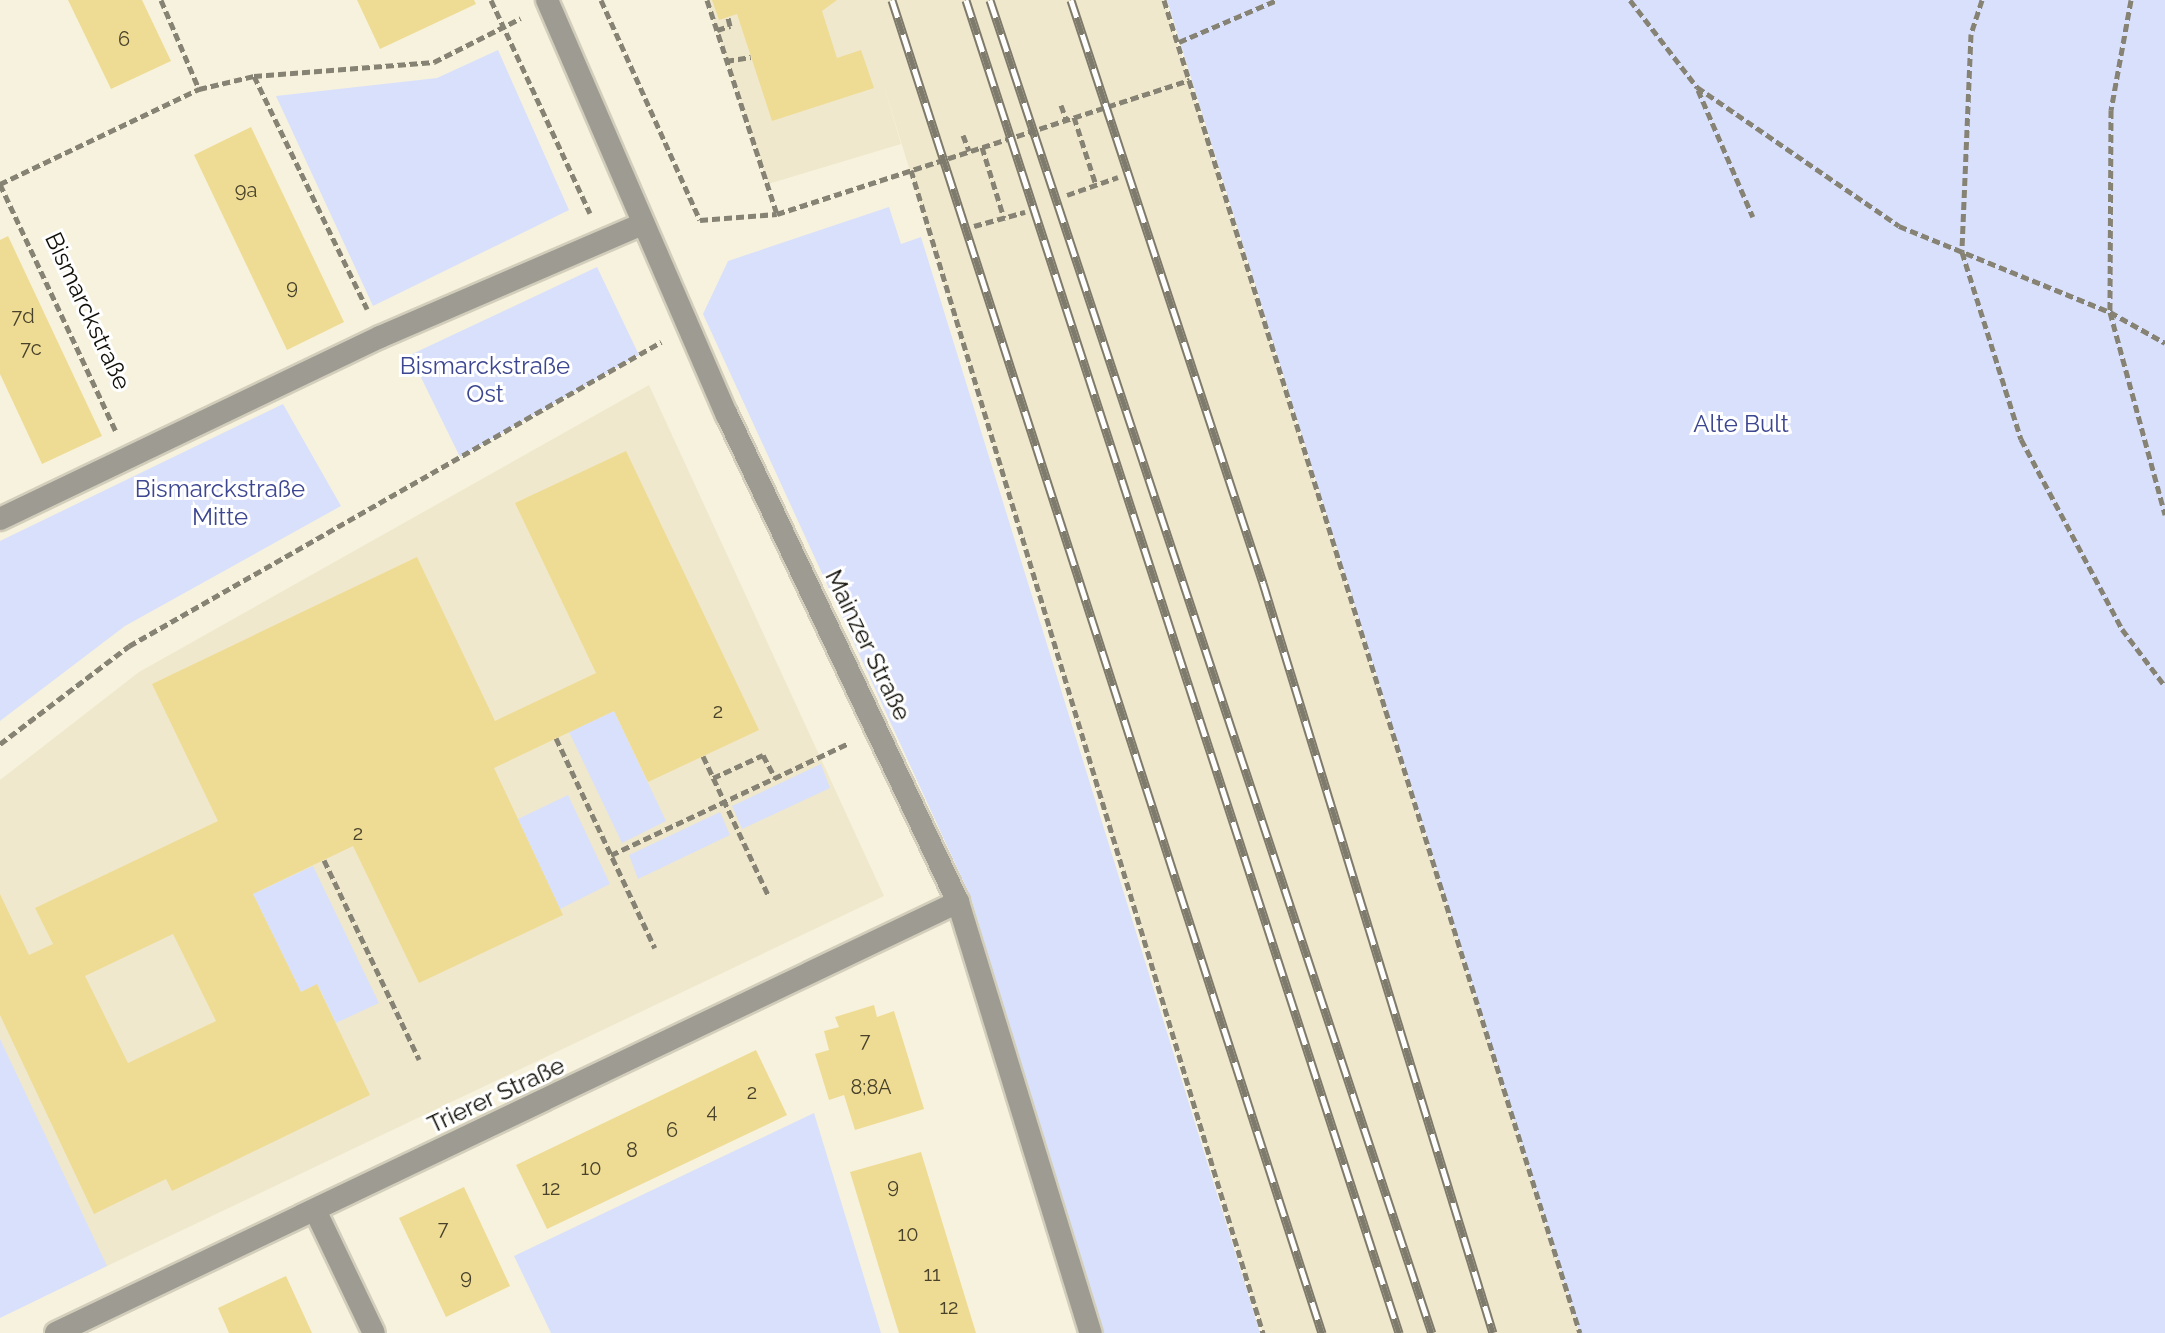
<!DOCTYPE html>
<meta charset="utf-8">
<style>
body{margin:0}
#map{position:relative;width:2165px;height:1333px;overflow:hidden;background:#f7f2dd;font-family:Raleway,sans-serif}
div>[style]{position:absolute}
[style*='--x']{left:calc(var(--x)*1px);top:calc(var(--y)*1px);width:calc(var(--w)*1px);rotate:calc(var(--a)*1deg)}
.built>*{inset:0;background:#efe8cc}
.green>*{inset:0;background:#d9e0fb}
.building>*{inset:0;background:#efdc94}
.path>*{height:5px;margin-top:-2.5px;transform-origin:0;background:repeating-linear-gradient(90deg,#868274 0 8px,transparent 0 12px)}
.roads{filter:drop-shadow(2px 0 #d2cebb) drop-shadow(-2px 0 #d2cebb) drop-shadow(0 2px #d2cebb) drop-shadow(0 -2px #d2cebb)}
.minor>*{height:22px;margin:-11px;padding:0 11px;transform-origin:11px;border-radius:11px;background:#9d9b92}
.tertiary>*{height:22px;margin:-11px;padding:0 11px;transform-origin:11px;border-radius:11px;background:#9d9b92}
.rail>*{height:9px;margin-top:-4.5px;transform-origin:0;background:repeating-linear-gradient(90deg,#fff 0 18px,#7e7a6c 0 36px);box-sizing:border-box;border-block:2px solid #7e7a6c}
span{translate:-50% -50%;white-space:nowrap;text-align:center;line-height:1.15;-webkit-text-stroke:6px #fff;paint-order:stroke}
.number-label{font-size:20px;color:#48422b}
.number-label span{-webkit-text-stroke-width:0}
.street-label{font-size:24px;color:#110f08}
.park-label{font-size:24px;color:#3c4691}
</style>
<div id="map">
<div class="built">
<i style="clip-path:polygon(706px 0,1164px 0,1580px 1333px,1263px 1333px,881px 76px,901px 144px,768px 184px)"></i>
<i style="clip-path:polygon(649px 385px,884px 896px,0 1317px,0 780px,139px 672px)"></i>
</div>
<div class="green">
<i style="clip-path:polygon(1167px 0,2165px 0,2165px 1333px,1580px 1333px)"></i>
<i style="clip-path:polygon(498px 50px,569px 210px,373px 306px,276px 96px,437px 78px)"></i>
<i style="clip-path:polygon(889px 207px,901px 244px,921px 237px,1260px 1333px,1101px 1333px,971px 898px,703px 314px,728px 261px)"></i>
<i style="clip-path:polygon(597px 267px,639px 355px,460px 457px,410px 355px)"></i>
<i style="clip-path:polygon(283px 404px,341px 506px,125px 626px,0 721px,0 541px)"></i>
<i style="clip-path:polygon(614px 711px,666px 821px,622px 843px,569px 732px)"></i>
<i style="clip-path:polygon(821px 764px,830px 788px,742px 829px,732px 806px)"></i>
<i style="clip-path:polygon(568px 795px,610px 884px,560px 909px,518px 819px)"></i>
<i style="clip-path:polygon(720px 812px,730px 835px,638px 879px,629px 855px)"></i>
<i style="clip-path:polygon(313px 866px,379px 1003px,336px 1023px,318px 985px,301px 992px,253px 894px)"></i>
<i style="clip-path:polygon(0 1039px,107px 1266px,0 1318px)"></i>
<i style="clip-path:polygon(814px 1113px,881px 1333px,551px 1333px,514px 1256px)"></i>
</div>
<div class="building">
<i style="clip-path:polygon(68px 0,142px 0,171px 61px,111px 89px)"></i>
<i style="clip-path:polygon(357px 0,474px 0,476px 4px,380px 49px)"></i>
<i style="clip-path:polygon(712px 0,837px 0,822px 11px,837px 58px,861px 50px,874px 88px,772px 121px,737px 14px,719px 20px)"></i>
<i style="clip-path:polygon(251px 127px,344px 322px,287px 350px,194px 155px)"></i>
<i style="clip-path:polygon(8px 236px,102px 436px,42px 464px,0 374px,0 240px)"></i>
<i style="clip-path:polygon(evenodd,626px 451px,759px 730px,648px 782px,614px 711px,494px 768px,563px 915px,419px 983px,353px 846px,253px 894px,301px 992px,317px 984px,370px 1095px,172px 1191px,166px 1179px,94px 1214px,0 1015px,0 894px,29px 955px,53px 944px,35px 908px,218px 821px,152px 684px,417px 557px,495px 721px,596px 673px,515px 503px,626px 451px,173px 934px,216px 1021px,128px 1063px,85px 976px,173px 934px)"></i>
<i style="clip-path:polygon(874px 1005px,877px 1017px,894px 1011px,924px 1109px,855px 1130px,844px 1095px,829px 1100px,815px 1054px,829px 1050px,824px 1031px,839px 1027px,835px 1017px)"></i>
<i style="clip-path:polygon(756px 1050px,787px 1115px,547px 1229px,516px 1165px)"></i>
<i style="clip-path:polygon(921px 1152px,965px 1297px,976px 1333px,899px 1333px,894px 1317px,850px 1172px)"></i>
<i style="clip-path:polygon(464px 1187px,510px 1286px,446px 1317px,399px 1218px)"></i>
<i style="clip-path:polygon(286px 1276px,312px 1333px,229px 1333px,218px 1308px)"></i>
</div>
<div class="path">
<i style="--x:161;--y:0;--w:97;--a:66.9"></i>
<i style="--x:491;--y:0;--w:235;--a:65.1"></i>
<i style="--x:601;--y:0;--w:241;--a:65.8"></i>
<i style="--x:700;--y:220;--w:77;--a:-4.5"></i>
<i style="--x:777;--y:214;--w:434;--a:-18"></i>
<i style="--x:707;--y:0;--w:225;--a:71.9"></i>
<i style="--x:1164;--y:0;--w:1396;--a:72.67"></i>
<i style="--x:1630;--y:0;--w:110;--a:52.4"></i>
<i style="--x:1697;--y:87;--w:245;--a:34.5"></i>
<i style="--x:1899;--y:226;--w:228;--a:22.2"></i>
<i style="--x:2110;--y:312;--w:63;--a:29.4"></i>
<i style="--x:1982;--y:0;--w:36;--a:108"></i>
<i style="--x:1971;--y:34;--w:218;--a:92.4"></i>
<i style="--x:1962;--y:252;--w:196;--a:72.5"></i>
<i style="--x:2021;--y:439;--w:215;--a:62"></i>
<i style="--x:2122;--y:629;--w:71;--a:53"></i>
<i style="--x:2131;--y:0;--w:112;--a:100.3"></i>
<i style="--x:2111;--y:110;--w:202;--a:90.3"></i>
<i style="--x:2110;--y:312;--w:210;--a:74.8"></i>
<i style="--x:717;--y:30;--w:14;--a:-17"></i>
<i style="--x:730;--y:26;--w:9;--a:-103"></i>
<i style="--x:1179;--y:42;--w:107;--a:-23.2"></i>
<i style="--x:726;--y:61;--w:25;--a:-9"></i>
<i style="--x:254;--y:76;--w:259;--a:64.1"></i>
<i style="--x:1698;--y:90;--w:138;--a:66.6"></i>
<i style="--x:1061;--y:105;--w:15;--a:70"></i>
<i style="--x:1074;--y:117;--w:71;--a:72.1"></i>
<i style="--x:963;--y:135;--w:17;--a:69"></i>
<i style="--x:982;--y:147;--w:74;--a:72.8"></i>
<i style="--x:911;--y:170;--w:1215;--a:73.16"></i>
<i style="--x:0;--y:184;--w:221;--a:-25.5"></i>
<i style="--x:199;--y:89;--w:57;--a:-13.3"></i>
<i style="--x:254;--y:76;--w:181;--a:-4.4"></i>
<i style="--x:434;--y:62;--w:97;--a:-26.8"></i>
<i style="--x:0;--y:184;--w:272;--a:64.9"></i>
<i style="--x:1067;--y:195;--w:54;--a:-19.4"></i>
<i style="--x:974;--y:226;--w:53;--a:-15.4"></i>
<i style="--x:556;--y:738;--w:232;--a:64.8"></i>
<i style="--x:0;--y:744;--w:162;--a:-37.2"></i>
<i style="--x:129;--y:646;--w:613;--a:-29.74"></i>
<i style="--x:703;--y:756;--w:153;--a:64.9"></i>
<i style="--x:713;--y:778;--w:55;--a:-24.7"></i>
<i style="--x:763;--y:755;--w:26;--a:62"></i>
<i style="--x:611;--y:855;--w:263;--a:-25.2"></i>
<i style="--x:324;--y:860;--w:221;--a:64.5"></i>
</div>
<div class="roads">
<div class="minor">
<i style="--x:0;--y:519;--w:421;--a:-25.6"></i>
<i style="--x:380;--y:337;--w:285;--a:-23.3"></i>
<i style="--x:315;--y:1210;--w:136;--a:64.4"></i>
<i style="--x:56;--y:1333;--w:1000;--a:-25.54"></i>
</div>
<div class="tertiary">
<i style="--x:547;--y:0;--w:452;--a:66.6"></i>
<i style="--x:727;--y:415;--w:539;--a:64.62"></i>
<i style="--x:958;--y:902;--w:451;--a:72.9"></i>
</div>
</div>
<div class="rail">
<i style="--x:892;--y:0;--w:1401;--a:72.12"></i>
<i style="--x:966;--y:0;--w:1402;--a:72"></i>
<i style="--x:990;--y:0;--w:1404;--a:71.66"></i>
<i style="--x:1071;--y:0;--w:614;--a:71.77"></i>
<i style="--x:1263;--y:583;--w:784;--a:72.95"></i>
</div>
<div class="number-label">
<span style="left:124px;top:39px">6</span>
<span style="left:246px;top:190px">9a</span>
<span style="left:292px;top:287px">9</span>
<span style="left:23px;top:316px">7d</span>
<span style="left:31px;top:348px">7c</span>
<span style="left:718px;top:711px">2</span>
<span style="left:358px;top:833px">2</span>
<span style="left:865px;top:1040px">7</span>
<span style="left:871px;top:1087px">8;8A</span>
<span style="left:752px;top:1092px">2</span>
<span style="left:712px;top:1111px">4</span>
<span style="left:672px;top:1130px">6</span>
<span style="left:632px;top:1150px">8</span>
<span style="left:591px;top:1168px">10</span>
<span style="left:893px;top:1186px">9</span>
<span style="left:551px;top:1188px">12</span>
<span style="left:443px;top:1228px">7</span>
<span style="left:908px;top:1234px">10</span>
<span style="left:932px;top:1274px">11</span>
<span style="left:466px;top:1277px">9</span>
<span style="left:949px;top:1307px">12</span>
</div>
<div class="street-label">
<span style="left:88px;top:311px;rotate:65deg">Bismarckstraße</span>
<span style="left:868px;top:645px;rotate:64deg">Mainzer Straße</span>
<span style="left:496px;top:1095px;rotate:-25deg">Trierer Straße</span>
</div>
<div class="park-label">
<span style="left:485px;top:380px">Bismarckstraße<br>Ost</span>
<span style="left:1741px;top:424px">Alte Bult</span>
<span style="left:220px;top:503px">Bismarckstraße<br>Mitte</span>
</div>
</div>
